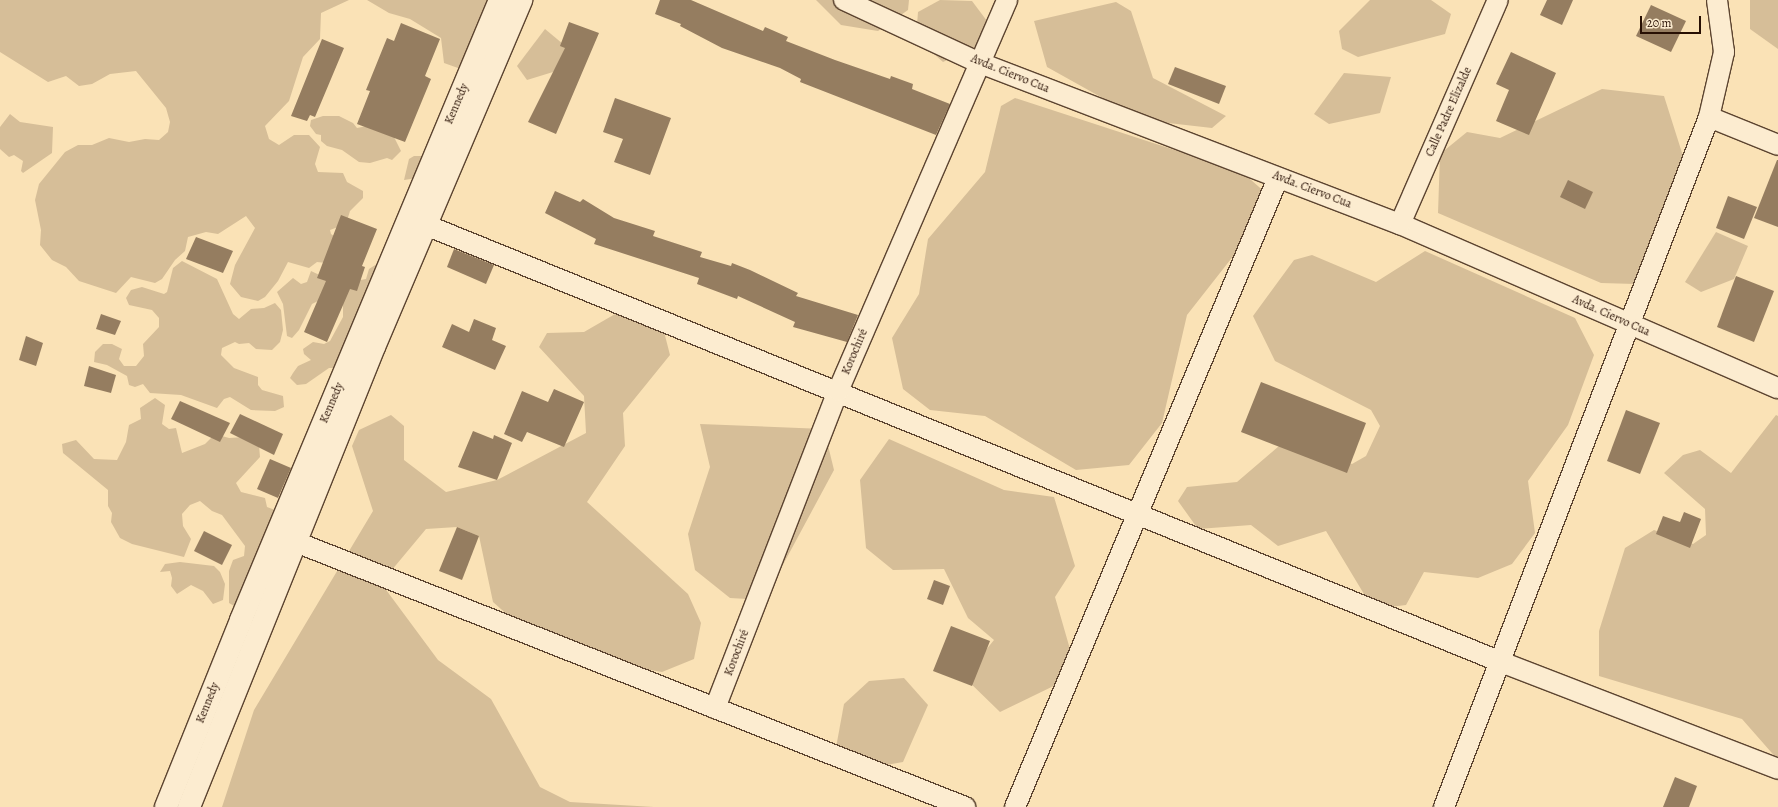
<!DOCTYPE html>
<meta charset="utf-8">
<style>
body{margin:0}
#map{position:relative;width:1778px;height:807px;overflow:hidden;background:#fae2b6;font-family:Alegreya,serif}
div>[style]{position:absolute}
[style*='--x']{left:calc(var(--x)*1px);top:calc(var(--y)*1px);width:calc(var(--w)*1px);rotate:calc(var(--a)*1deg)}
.green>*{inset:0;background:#d6be98}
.building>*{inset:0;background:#957d60}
.roads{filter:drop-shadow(1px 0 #5c4430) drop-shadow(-1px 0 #5c4430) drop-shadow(0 1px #5c4430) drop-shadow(0 -1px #5c4430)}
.street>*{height:20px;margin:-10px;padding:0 10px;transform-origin:10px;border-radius:10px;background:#fcecd0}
.secondary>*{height:22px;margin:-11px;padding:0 11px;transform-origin:11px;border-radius:11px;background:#fcecd0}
span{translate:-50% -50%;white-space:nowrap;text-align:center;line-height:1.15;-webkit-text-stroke:3.5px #fcecd0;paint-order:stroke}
.street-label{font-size:12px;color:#270f03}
.scale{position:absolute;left:1640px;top:16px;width:61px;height:18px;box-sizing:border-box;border:2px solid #270f03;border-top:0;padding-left:5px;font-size:12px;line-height:14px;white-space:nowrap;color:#270f03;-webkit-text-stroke:3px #fcecd0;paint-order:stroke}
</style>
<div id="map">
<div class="green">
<i style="clip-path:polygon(0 0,349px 0,321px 13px,320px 39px,303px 57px,289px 101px,265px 126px,269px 139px,279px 145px,294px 135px,309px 135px,320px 147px,315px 164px,318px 172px,343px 173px,347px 182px,363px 191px,363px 198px,350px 211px,346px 224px,330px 230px,331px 234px,340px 240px,335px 264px,317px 262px,309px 268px,288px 262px,278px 281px,265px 297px,258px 301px,241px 297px,230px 284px,235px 265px,255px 228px,246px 216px,218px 234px,206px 232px,188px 237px,185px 251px,175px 260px,162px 279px,155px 283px,131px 277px,116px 293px,79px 281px,66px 267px,52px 260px,40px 245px,41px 230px,35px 200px,39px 184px,65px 152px,78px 145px,92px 145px,109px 138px,129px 142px,145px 139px,159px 140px,168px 132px,170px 122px,166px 108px,136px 71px,110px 74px,92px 84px,79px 86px,66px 76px,48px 82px,0 52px)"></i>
<i style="clip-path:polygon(367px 0,493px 0,472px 60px,458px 68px,444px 63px,441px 38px,410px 19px,389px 13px)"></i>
<i style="clip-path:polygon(816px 0,909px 0,908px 10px,878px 31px,841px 25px)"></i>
<i style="clip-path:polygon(940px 0,972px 1px,990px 25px,985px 42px,943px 62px,916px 38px,918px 12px)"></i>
<i style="clip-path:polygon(1370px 0,1431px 0,1451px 14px,1445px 34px,1358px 57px,1342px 49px,1339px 31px)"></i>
<i style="clip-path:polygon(1750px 0,1778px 0,1778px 49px,1750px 29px)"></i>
<i style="clip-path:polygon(1116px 2px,1131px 11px,1153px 78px,1226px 116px,1212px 128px,1142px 120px,1047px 67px,1034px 21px)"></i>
<i style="clip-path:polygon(545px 29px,569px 49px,553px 72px,527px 80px,517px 66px)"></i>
<i style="clip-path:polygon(1344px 73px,1391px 77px,1380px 113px,1329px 124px,1314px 114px)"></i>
<i style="clip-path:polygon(1602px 89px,1664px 96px,1683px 156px,1635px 284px,1601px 283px,1438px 213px,1440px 154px,1467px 132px,1500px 138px)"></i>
<i style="clip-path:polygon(1015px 98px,1242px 172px,1267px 194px,1267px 213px,1187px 315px,1162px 423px,1129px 465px,1076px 470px,985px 416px,930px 410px,903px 389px,892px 338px,919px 294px,928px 239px,985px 172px,1001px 106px)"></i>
<i style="clip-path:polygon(10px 114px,20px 122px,53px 127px,52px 153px,23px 173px,21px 171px,23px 161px,14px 155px,9px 157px,0 149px,0 127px)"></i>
<i style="clip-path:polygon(323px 116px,339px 116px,353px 123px,357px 128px,377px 124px,392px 133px,401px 151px,392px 160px,387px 158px,370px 163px,359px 162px,342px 150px,327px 146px,321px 141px,321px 135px,316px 134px,310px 126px,311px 120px)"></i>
<i style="clip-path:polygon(414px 156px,427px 156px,417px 178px,404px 180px,409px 159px)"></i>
<i style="clip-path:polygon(1716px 232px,1748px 246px,1734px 279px,1701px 292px,1685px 282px)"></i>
<i style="clip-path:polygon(1425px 251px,1575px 318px,1594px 355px,1568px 425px,1528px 481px,1535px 533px,1512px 564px,1478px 578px,1424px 572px,1406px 605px,1373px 609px,1326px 531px,1278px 546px,1251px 525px,1198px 529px,1178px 501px,1187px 487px,1237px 482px,1286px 440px,1352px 464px,1366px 456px,1380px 426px,1371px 410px,1275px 361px,1253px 316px,1294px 260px,1312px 255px,1376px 282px)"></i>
<i style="clip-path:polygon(383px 260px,371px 292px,363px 298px,362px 307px,340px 368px,329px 368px,306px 384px,297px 385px,290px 378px,293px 373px,298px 366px,311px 360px,304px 354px,303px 349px,313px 342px,324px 344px,330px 341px,343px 317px,343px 290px,355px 281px,366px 279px,369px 269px)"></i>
<i style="clip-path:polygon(182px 261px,217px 279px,233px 314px,239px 319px,251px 309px,264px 308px,275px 303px,281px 310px,283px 330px,280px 342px,272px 350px,256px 349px,249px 343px,239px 344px,235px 342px,222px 348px,221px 355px,234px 368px,258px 377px,258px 385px,262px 390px,283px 396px,284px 407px,275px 411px,251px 410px,230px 397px,224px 399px,217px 408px,181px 395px,150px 393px,143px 384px,135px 387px,129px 385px,127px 376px,107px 365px,94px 362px,95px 352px,103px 344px,112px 344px,122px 349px,119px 359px,124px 366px,136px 366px,144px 356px,143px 344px,159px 327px,159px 318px,152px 310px,129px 305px,126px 298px,131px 290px,142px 287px,164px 294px,167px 292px,173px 268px)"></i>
<i style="clip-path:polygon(311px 271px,328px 279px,322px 299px,312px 304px,299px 330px,292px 338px,287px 336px,283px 304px,277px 292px,293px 278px,301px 284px,307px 282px)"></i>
<i style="clip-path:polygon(629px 306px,661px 320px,670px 355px,623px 413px,625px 446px,587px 502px,688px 594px,701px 623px,694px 659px,662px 672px,627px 666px,519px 625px,493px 602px,479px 536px,457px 527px,426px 529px,381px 583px,438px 660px,491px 699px,540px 787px,570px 802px,654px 807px,222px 807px,254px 710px,373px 511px,352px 446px,359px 430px,391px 415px,404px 426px,404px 460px,446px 492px,497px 480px,586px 433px,584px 396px,539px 347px,547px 333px,584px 332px)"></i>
<i style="clip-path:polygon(155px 398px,165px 405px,162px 424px,169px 429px,176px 428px,182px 453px,205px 444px,215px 434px,229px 438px,246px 437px,259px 445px,260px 457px,236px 483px,241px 492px,265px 498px,267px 507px,275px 510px,248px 614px,229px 603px,229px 571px,233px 560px,244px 556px,245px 546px,222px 515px,212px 511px,200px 501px,190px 505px,182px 514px,183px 526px,191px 539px,184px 557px,132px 544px,120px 538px,111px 522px,112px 513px,108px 506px,108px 490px,63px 453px,62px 444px,76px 440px,94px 459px,117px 460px,126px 442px,129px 425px,141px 419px,140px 408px)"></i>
<i style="clip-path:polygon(1776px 415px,1778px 416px,1778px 760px,1742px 719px,1599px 676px,1599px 631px,1625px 548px,1654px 530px,1693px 544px,1706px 535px,1705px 509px,1664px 473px,1683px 455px,1700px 450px,1731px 473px)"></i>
<i style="clip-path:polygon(700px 424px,824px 429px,834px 470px,764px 600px,730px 598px,695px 570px,688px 534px,710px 467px)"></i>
<i style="clip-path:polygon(889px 439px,1004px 490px,1054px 497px,1075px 566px,1055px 597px,1074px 663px,1068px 679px,1000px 712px,964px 677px,994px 640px,968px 618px,944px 569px,893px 570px,866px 548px,860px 480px)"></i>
<i style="clip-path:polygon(180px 562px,214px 566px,220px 572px,225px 584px,223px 600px,213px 604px,203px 591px,191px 585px,177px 594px,171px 586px,172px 578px,170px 571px,160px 572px,165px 564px)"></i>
<i style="clip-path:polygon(904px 678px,928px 705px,903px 762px,869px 768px,835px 753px,844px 704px,869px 681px)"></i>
</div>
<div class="building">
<i style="clip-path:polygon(660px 0,691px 0,763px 31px,765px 27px,788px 37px,786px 41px,835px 60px,890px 79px,891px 76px,913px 84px,912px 89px,950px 104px,936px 135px,800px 82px,801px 79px,780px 68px,722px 48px,680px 26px,681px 24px,655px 14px)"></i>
<i style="clip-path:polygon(1547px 0,1573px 0,1562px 25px,1540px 15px)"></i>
<i style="clip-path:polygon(1651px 5px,1686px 21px,1671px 52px,1636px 36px)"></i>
<i style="clip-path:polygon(569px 22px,599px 33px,556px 134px,528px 122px,565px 48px,560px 46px)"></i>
<i style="clip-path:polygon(401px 23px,440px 39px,425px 76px,431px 79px,405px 142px,357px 124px,370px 91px,366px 90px,387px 38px,394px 41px)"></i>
<i style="clip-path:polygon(322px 39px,344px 48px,315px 117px,310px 115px,307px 121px,291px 116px)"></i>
<i style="clip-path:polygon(1511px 52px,1556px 73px,1529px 135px,1496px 121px,1509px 90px,1496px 84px)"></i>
<i style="clip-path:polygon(1175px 67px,1226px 86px,1219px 104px,1168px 84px)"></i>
<i style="clip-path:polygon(615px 98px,671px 118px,650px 175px,614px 162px,623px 139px,603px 132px)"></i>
<i style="clip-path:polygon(1777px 160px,1778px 160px,1778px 227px,1754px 218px)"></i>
<i style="clip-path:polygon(1568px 180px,1593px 192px,1585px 209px,1560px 197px)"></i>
<i style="clip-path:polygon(555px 191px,580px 202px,583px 199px,614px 218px,655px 231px,653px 236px,702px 252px,700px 257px,731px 266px,732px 263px,750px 270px,798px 293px,796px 296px,858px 315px,847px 342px,793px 327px,795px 322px,738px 296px,737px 299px,697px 284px,699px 278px,594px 244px,596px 239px,545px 213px)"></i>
<i style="clip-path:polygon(1728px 196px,1757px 207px,1744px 239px,1716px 228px)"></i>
<i style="clip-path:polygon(341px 215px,377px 229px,362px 266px,365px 267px,357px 291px,350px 289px,327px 342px,304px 332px,326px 281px,317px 278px)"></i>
<i style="clip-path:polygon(196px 237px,233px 251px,223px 273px,186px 259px)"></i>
<i style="clip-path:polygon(454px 249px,494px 265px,486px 284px,447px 267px)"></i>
<i style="clip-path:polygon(1736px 276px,1774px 291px,1754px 342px,1717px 327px)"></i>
<i style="clip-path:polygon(101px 314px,121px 321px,115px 335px,96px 329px)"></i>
<i style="clip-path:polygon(474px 319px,496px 328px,492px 340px,506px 346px,495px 370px,442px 347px,452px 324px,469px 332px)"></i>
<i style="clip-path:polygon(26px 336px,43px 343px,36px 366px,19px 360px)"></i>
<i style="clip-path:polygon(89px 366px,116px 375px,111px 393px,84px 386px)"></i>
<i style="clip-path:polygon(1261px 382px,1366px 423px,1347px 473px,1241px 432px)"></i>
<i style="clip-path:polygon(554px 389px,584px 402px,564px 447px,527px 432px,522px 442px,504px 434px,522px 391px,548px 402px)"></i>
<i style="clip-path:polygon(180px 401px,230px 423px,220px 442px,171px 419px)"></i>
<i style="clip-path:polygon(1626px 410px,1660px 423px,1640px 474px,1607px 461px)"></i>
<i style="clip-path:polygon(240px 414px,283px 434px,274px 455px,230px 433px)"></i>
<i style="clip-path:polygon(473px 431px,493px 439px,494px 435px,512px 443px,497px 480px,458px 467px)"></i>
<i style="clip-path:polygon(270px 459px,291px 468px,278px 498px,257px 489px)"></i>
<i style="clip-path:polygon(1684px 512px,1701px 519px,1690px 548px,1656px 534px,1663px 516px,1680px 522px)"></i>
<i style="clip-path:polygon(457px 527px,479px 536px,462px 580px,439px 571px)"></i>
<i style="clip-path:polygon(204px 531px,232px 545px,222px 565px,194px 551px)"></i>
<i style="clip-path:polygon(934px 580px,950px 586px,943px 605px,927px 599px)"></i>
<i style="clip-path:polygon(951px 626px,990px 641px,972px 686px,933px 671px)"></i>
<i style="clip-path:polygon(1675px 777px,1697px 786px,1689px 807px,1663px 807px)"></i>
</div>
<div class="roads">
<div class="street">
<i style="--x:844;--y:0;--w:150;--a:24.9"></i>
<i style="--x:980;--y:63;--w:450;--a:21"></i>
<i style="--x:1400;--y:224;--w:412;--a:23.5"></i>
<i style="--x:1709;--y:117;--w:74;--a:22.1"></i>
<i style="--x:411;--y:219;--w:1177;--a:22.12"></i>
<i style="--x:1501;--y:662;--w:297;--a:21.1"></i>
<i style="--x:1400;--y:224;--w:244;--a:-66.4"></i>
<i style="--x:296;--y:542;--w:720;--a:21.61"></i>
<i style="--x:715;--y:708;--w:340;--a:-68.8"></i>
<i style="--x:838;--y:391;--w:426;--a:-66.6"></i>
<i style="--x:1015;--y:807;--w:682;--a:-67.31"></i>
<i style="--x:1444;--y:807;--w:739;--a:-68.99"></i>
<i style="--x:1709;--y:117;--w:67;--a:-77"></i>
<i style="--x:1724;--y:52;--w:52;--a:-97.7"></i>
</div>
<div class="secondary">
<i style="--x:166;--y:807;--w:201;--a:-68.1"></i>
<i style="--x:241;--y:620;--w:672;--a:-67.33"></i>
<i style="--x:189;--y:807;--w:496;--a:-68.1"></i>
<i style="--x:374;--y:347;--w:377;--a:-67"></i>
</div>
</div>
<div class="street-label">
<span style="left:1010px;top:74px;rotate:22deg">Avda. Ciervo Cua</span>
<span style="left:457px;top:104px;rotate:-67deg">Kennedy</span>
<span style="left:1449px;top:112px;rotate:-66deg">Calle Padre Elizalde</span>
<span style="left:1312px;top:190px;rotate:21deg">Avda. Ciervo Cua</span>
<span style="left:1611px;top:316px;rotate:24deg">Avda. Ciervo Cua</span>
<span style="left:855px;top:352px;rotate:-67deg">Korochiré</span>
<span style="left:332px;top:403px;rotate:-67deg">Kennedy</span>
<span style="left:737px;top:653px;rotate:-69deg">Korochiré</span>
<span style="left:208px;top:703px;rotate:-68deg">Kennedy</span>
</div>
<div class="scale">20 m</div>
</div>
